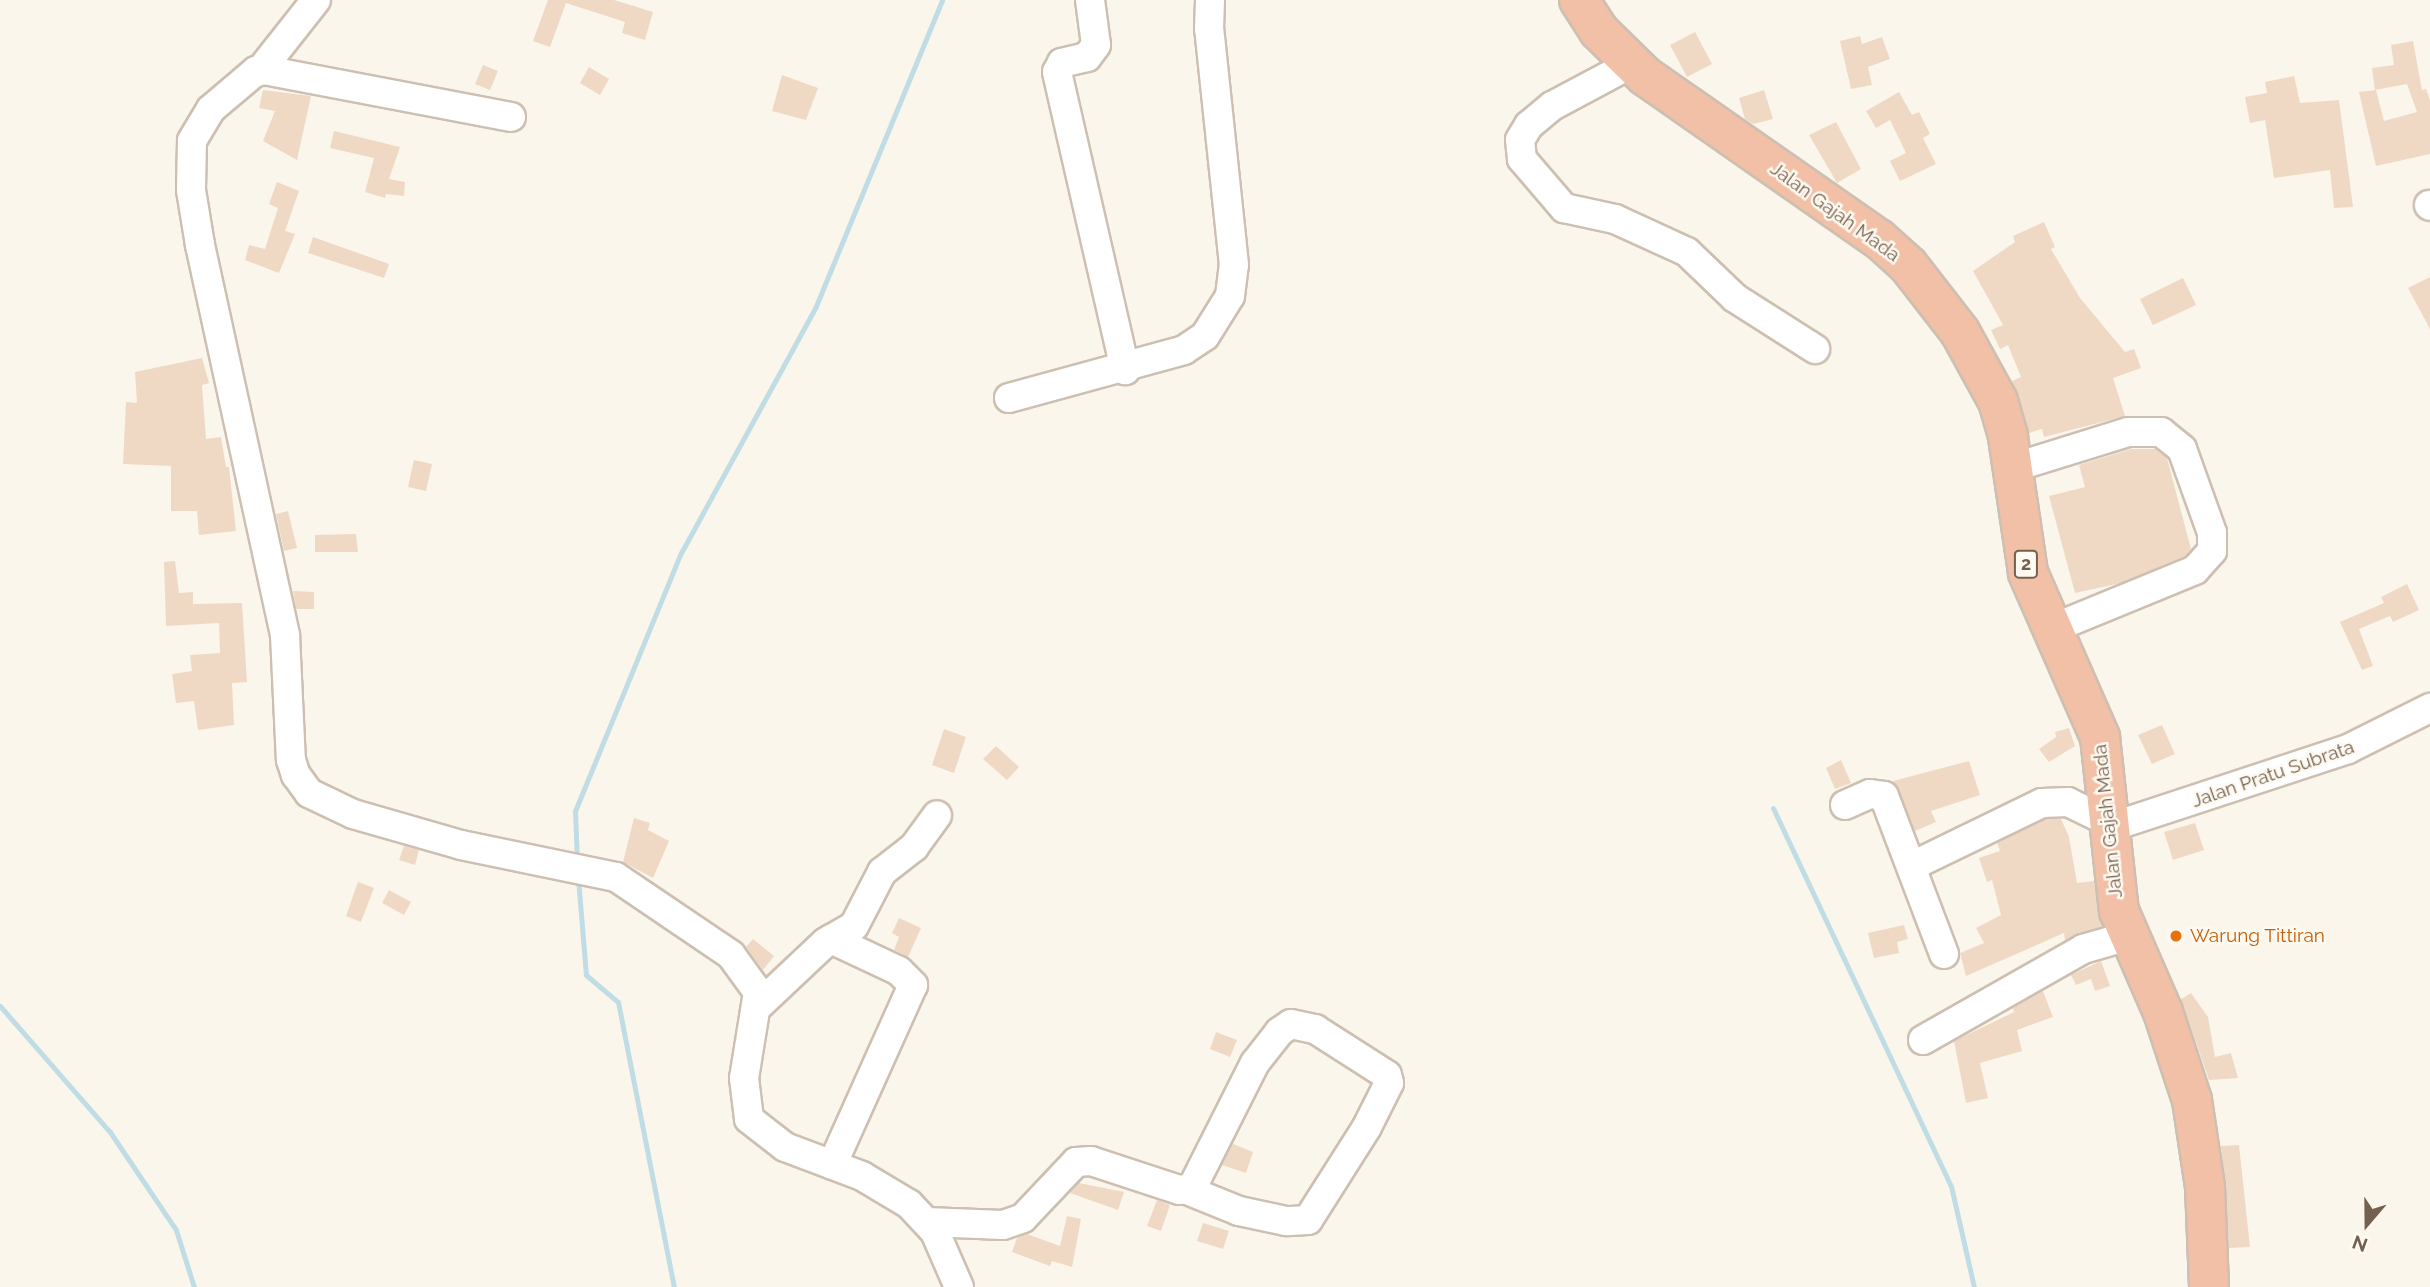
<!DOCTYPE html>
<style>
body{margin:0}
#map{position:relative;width:2430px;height:1287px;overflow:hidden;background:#fbf6eb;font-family:Raleway,sans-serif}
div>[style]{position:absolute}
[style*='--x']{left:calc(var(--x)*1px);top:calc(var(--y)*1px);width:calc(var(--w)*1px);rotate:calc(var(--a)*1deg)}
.stream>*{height:5px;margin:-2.5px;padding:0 2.5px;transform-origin:2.5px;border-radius:2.5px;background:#c0dce4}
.building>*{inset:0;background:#efd9c4}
.roads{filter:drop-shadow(2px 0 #cdbfb1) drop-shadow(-2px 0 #cdbfb1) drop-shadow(0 2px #cdbfb1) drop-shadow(0 -2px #cdbfb1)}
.minor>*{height:28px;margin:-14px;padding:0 14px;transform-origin:14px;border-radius:14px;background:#fff}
.highway>*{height:38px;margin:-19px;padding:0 19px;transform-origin:19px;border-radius:19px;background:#f1c0a6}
.dots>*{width:19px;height:19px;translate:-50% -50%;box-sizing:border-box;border:4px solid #fefaf1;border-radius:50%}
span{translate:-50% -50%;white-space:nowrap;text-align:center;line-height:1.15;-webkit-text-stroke:5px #fefaf1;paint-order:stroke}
.shield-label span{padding:2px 5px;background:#fefaf1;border:2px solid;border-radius:5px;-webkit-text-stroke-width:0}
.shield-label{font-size:18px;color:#75604f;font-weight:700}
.street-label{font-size:19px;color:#75604f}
.food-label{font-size:19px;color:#c56008}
.left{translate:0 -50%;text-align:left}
.north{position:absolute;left:2332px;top:1189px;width:70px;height:70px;-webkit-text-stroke:5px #fefaf1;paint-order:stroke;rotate:200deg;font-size:19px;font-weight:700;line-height:28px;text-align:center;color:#75604f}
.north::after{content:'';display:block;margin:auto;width:24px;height:32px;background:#75604f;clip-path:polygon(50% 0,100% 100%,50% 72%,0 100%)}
</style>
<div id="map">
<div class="stream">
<i style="--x:1773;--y:808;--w:418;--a:64.8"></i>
<i style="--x:1951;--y:1186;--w:104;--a:77.2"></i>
<i style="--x:577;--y:861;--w:50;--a:-92.3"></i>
<i style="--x:575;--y:811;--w:279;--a:-67.7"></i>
<i style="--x:681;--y:553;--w:281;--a:-61.3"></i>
<i style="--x:816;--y:306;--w:331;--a:-67.6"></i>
<i style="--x:578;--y:878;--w:97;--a:85.3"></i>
<i style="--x:586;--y:975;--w:42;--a:40.2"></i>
<i style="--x:618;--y:1002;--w:290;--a:78.9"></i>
<i style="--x:0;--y:1006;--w:167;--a:48.9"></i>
<i style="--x:110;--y:1132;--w:118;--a:56"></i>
<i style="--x:176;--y:1230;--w:60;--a:72.5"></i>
</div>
<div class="building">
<i style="clip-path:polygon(548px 0,614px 0,653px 12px,645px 40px,622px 33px,625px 22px,566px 3px,550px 47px,533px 41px)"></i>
<i style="clip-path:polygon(1695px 32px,1712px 64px,1687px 77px,1670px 45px)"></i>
<i style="clip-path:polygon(1860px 36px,1862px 44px,1882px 37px,1890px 59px,1868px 67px,1872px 85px,1851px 89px,1840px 41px)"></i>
<i style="clip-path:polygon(2413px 41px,2422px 90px,2426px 89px,2430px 100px,2430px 154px,2376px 166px,2359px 92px,2376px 90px,2384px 121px,2417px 112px,2407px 84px,2375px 90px,2372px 68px,2394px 65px,2391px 45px)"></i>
<i style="clip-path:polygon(483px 65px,498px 71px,490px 90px,475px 84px)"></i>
<i style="clip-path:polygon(589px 67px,609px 79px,600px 95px,580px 83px)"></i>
<i style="clip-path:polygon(782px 75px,818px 88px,806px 120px,772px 111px)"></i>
<i style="clip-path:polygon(2294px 76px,2300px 103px,2339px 100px,2353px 207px,2334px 208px,2330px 170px,2274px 178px,2265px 120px,2250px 123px,2245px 97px,2267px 93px,2265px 82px)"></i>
<i style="clip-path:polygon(263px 90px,311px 96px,297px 160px,263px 141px,275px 111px,259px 108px)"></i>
<i style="clip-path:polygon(1764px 90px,1773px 119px,1753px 124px,1745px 119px,1739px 98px)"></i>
<i style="clip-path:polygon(1899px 92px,1912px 115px,1919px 112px,1930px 134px,1923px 138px,1936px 164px,1900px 181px,1890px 161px,1906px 153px,1890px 120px,1876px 128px,1866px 111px)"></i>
<i style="clip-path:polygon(1836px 122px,1861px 169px,1837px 183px,1809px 135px)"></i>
<i style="clip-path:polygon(334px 131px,400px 147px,389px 179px,405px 182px,404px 196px,386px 194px,385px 198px,365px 192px,374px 158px,330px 148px)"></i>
<i style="clip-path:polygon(277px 182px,299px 191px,285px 231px,295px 234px,279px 273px,245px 260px,249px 245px,265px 249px,278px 208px,269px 204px)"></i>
<i style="clip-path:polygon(2044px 222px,2055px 247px,2051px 249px,2080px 298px,2125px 352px,2134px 349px,2141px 368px,2113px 378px,2125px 416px,2044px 437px,2042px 429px,2029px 433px,2012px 381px,2021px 377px,2008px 345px,2000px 349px,1991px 330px,2003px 325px,1973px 271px,2015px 242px,2013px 236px)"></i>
<i style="clip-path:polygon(313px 237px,389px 264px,384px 278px,308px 253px)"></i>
<i style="clip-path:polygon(2430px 277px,2430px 329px,2408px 288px)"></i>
<i style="clip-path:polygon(2183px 278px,2196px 305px,2153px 325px,2140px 299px)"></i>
<i style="clip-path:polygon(202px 358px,209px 383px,202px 385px,206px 439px,221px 437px,226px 467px,229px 467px,236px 531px,199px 535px,197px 511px,171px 511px,171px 466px,123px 464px,126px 402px,137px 403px,135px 372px)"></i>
<i style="clip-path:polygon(2131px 449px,2155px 449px,2167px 458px,2191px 549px,2185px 556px,2121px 583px,2075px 593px,2049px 496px,2085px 487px,2079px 465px)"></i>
<i style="clip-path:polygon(414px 460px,432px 464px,426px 491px,408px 487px)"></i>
<i style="clip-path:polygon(288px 511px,297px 548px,284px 551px,276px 514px)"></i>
<i style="clip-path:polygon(356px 534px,358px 552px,315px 552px,315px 535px)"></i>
<i style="clip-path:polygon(175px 561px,179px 593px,193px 592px,193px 604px,242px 603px,247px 682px,232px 683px,234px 725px,198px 730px,194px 701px,176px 703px,172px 674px,192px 671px,190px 655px,220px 653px,219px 623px,166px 626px,164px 562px)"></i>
<i style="clip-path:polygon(2407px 584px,2419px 610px,2393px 622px,2390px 616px,2359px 629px,2373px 666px,2362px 670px,2340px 622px,2384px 603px,2381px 597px)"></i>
<i style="clip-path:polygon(293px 591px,314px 592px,314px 609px,296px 609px)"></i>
<i style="clip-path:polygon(2162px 725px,2175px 754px,2152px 764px,2138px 735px)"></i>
<i style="clip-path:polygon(2069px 728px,2075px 746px,2049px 762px,2039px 749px,2056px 737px,2055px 732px)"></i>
<i style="clip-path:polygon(944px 729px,966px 737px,954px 773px,932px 765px)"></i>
<i style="clip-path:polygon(996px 746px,1019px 767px,1007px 780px,983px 759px)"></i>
<i style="clip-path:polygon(1841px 760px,1851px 783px,1835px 789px,1826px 768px)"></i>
<i style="clip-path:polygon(1969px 761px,1980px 795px,1931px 811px,1936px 822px,1915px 831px,1893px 781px)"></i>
<i style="clip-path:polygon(634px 818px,650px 823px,648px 830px,669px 841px,653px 878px,623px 862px)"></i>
<i style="clip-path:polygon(2046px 819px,2061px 819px,2069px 837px,2077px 883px,2094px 881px,2102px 926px,2065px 940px,2064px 933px,1966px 976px,1960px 953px,1984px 943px,1976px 928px,2001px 915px,1992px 880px,1987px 882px,1979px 858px,2000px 851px,1997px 843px)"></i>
<i style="clip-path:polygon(2195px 823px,2204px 850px,2173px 860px,2164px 832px)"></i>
<i style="clip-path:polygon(404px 846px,419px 850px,415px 865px,399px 860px)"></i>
<i style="clip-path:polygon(358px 882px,374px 888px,361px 922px,346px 916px)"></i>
<i style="clip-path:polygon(389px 890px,411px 902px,404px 915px,382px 903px)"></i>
<i style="clip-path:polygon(899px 918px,921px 928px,908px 957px,894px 950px,899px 937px,892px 933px)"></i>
<i style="clip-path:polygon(1904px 925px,1908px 939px,1897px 942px,1899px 953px,1874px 958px,1868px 933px)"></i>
<i style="clip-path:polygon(753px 939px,774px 956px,763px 970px,746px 947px)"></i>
<i style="clip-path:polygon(2101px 961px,2110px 986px,2095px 991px,2091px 979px,2076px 985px,2071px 975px)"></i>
<i style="clip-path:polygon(2043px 991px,2053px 1017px,2017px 1030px,2022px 1051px,1980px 1063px,1988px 1098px,1966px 1103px,1954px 1041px,2014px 1012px,2013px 1008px)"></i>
<i style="clip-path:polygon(2191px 993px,2208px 1017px,2215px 1057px,2231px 1053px,2238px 1078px,2209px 1080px,2181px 999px)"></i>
<i style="clip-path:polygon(1216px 1032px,1237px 1040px,1230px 1057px,1210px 1049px)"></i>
<i style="clip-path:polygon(1233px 1144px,1253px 1152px,1246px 1173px,1222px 1165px)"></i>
<i style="clip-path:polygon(2239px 1145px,2250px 1247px,2229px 1248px,2221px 1146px)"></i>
<i style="clip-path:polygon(1079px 1183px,1124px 1192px,1118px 1210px,1070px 1193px)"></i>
<i style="clip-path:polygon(1157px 1200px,1170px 1205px,1161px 1231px,1147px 1226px)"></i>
<i style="clip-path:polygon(1067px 1216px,1081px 1219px,1072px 1267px,1052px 1261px,1050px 1266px,1012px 1252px,1017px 1238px,1027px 1234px,1060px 1246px)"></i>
<i style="clip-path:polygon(1203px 1223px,1229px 1231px,1223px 1249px,1197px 1241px)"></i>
</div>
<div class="roads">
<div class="minor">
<i style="--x:1090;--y:0;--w:45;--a:82.4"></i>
<i style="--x:1096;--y:45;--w:15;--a:127"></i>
<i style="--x:1087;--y:57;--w:26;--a:167"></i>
<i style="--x:1062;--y:63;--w:10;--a:119"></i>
<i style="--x:1057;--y:72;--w:306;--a:77.1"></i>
<i style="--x:1631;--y:64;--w:89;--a:152"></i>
<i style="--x:1552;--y:106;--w:30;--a:140"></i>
<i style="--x:1529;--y:125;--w:17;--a:121"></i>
<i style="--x:1520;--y:140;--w:19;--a:84"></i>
<i style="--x:1522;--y:159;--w:65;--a:49.4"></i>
<i style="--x:1564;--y:208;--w:52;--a:12.2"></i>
<i style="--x:1615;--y:219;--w:79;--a:24.6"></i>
<i style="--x:1687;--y:252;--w:66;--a:43.8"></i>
<i style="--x:1735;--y:298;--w:95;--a:32.5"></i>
<i style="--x:260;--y:71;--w:90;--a:-51.7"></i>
<i style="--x:511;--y:117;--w:250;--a:-169.2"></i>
<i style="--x:265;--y:70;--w:9;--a:174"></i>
<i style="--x:256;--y:71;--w:59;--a:139.8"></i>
<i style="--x:211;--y:109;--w:37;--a:121"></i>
<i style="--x:192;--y:141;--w:49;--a:91.2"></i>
<i style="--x:191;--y:190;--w:56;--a:80.7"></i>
<i style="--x:200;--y:245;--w:399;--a:77.7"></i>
<i style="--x:285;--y:635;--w:125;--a:87.3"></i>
<i style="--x:291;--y:760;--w:16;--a:72"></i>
<i style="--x:296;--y:775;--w:22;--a:54"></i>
<i style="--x:309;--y:793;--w:49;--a:25.5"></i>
<i style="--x:353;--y:814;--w:112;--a:16"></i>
<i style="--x:461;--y:845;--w:158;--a:11.7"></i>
<i style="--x:616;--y:877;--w:139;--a:34.1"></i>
<i style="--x:731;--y:955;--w:46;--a:53.9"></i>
<i style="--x:758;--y:992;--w:87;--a:99.2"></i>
<i style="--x:744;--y:1078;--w:41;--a:83"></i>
<i style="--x:749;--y:1119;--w:46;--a:37.9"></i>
<i style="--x:785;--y:1147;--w:82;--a:20.6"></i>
<i style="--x:862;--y:1176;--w:55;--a:30.8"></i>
<i style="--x:909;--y:1204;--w:38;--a:47"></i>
<i style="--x:935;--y:1232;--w:60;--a:66.4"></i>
<i style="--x:2429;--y:205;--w:1;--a:45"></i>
<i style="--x:1009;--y:398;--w:181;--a:-15.3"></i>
<i style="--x:1184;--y:350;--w:25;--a:-34"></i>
<i style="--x:1205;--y:336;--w:47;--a:-58"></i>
<i style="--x:1230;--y:296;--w:31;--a:-83"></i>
<i style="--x:1234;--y:265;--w:237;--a:-96"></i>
<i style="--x:1209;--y:29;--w:29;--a:-88"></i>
<i style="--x:2012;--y:468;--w:121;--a:-17.2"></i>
<i style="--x:2128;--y:432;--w:33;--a:0"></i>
<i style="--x:2161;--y:432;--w:27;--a:39"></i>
<i style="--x:2182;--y:449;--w:89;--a:70.3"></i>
<i style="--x:2212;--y:533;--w:18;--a:90"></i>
<i style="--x:2212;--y:551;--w:25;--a:132"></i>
<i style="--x:2195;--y:570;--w:156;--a:157.7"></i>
<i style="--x:1845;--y:805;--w:27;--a:-24"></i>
<i style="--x:1870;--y:794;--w:14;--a:8"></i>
<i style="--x:1884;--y:796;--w:169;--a:69.2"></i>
<i style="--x:2111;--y:827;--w:250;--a:-18.2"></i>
<i style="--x:2348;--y:749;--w:92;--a:-26.6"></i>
<i style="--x:1912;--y:866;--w:144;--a:-25.9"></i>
<i style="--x:2042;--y:803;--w:26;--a:-2"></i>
<i style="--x:2068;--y:802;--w:48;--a:26"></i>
<i style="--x:831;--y:939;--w:75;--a:25.2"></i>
<i style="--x:899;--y:971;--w:20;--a:45"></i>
<i style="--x:913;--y:985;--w:197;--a:114.2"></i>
<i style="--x:758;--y:1006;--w:93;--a:-43.3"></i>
<i style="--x:826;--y:942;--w:32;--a:-30"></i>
<i style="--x:854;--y:926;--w:61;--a:-62.6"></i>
<i style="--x:882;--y:872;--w:41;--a:-38"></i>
<i style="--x:914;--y:847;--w:39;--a:-54"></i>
<i style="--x:1923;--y:1040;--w:184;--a:-29.6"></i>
<i style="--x:2083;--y:949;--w:47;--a:-16.1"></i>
<i style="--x:927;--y:1222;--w:76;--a:2.3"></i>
<i style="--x:1003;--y:1225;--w:21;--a:-19"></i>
<i style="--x:1023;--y:1218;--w:77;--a:-46.6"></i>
<i style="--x:1076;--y:1162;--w:15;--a:-4"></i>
<i style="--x:1091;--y:1161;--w:93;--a:18.2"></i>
<i style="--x:1179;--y:1190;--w:13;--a:-9"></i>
<i style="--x:1192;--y:1188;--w:140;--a:-63.3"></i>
<i style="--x:1255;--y:1063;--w:39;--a:-52"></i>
<i style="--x:1279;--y:1032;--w:14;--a:-34"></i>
<i style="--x:1291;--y:1024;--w:25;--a:12"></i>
<i style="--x:1315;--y:1029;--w:85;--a:32.6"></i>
<i style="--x:1387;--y:1075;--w:8;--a:76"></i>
<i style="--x:1389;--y:1083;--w:49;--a:116.6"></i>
<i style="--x:1367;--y:1127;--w:110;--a:122.4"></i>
<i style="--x:1308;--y:1220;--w:22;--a:177"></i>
<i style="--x:1286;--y:1221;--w:48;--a:-168"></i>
<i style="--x:1239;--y:1211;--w:56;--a:-158"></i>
</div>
<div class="highway">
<i style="--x:1579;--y:0;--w:37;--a:57"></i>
<i style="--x:1599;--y:31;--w:64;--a:44.4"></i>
<i style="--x:1645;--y:76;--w:285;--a:34.9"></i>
<i style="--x:1879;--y:239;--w:39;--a:42"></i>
<i style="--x:1908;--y:265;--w:85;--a:52.2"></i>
<i style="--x:1960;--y:332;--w:79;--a:61.2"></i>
<i style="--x:1998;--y:401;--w:37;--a:74"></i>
<i style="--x:2008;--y:437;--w:137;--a:81.6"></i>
<i style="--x:2028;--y:573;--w:179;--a:66.3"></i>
<i style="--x:2100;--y:737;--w:175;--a:83.8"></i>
<i style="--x:2119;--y:911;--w:110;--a:66.5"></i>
<i style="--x:2163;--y:1012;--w:93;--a:71.8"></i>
<i style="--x:2192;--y:1100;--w:88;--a:81.5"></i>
<i style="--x:2205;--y:1187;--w:100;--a:87.7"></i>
</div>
</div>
<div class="dots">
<i style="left:2176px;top:936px;background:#e8710a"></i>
</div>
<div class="shield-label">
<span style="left:2026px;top:564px">2</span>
</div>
<div class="street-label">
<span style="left:1835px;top:212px;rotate:36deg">Jalan Gajah Mada</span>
<span style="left:2273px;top:774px;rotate:-19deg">Jalan Pratu Subrata</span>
<span style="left:2108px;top:821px;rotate:-96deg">Jalan Gajah Mada</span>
</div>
<div class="food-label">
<span class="left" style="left:2190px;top:936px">Warung Tittiran</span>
</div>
<div class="north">N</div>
</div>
